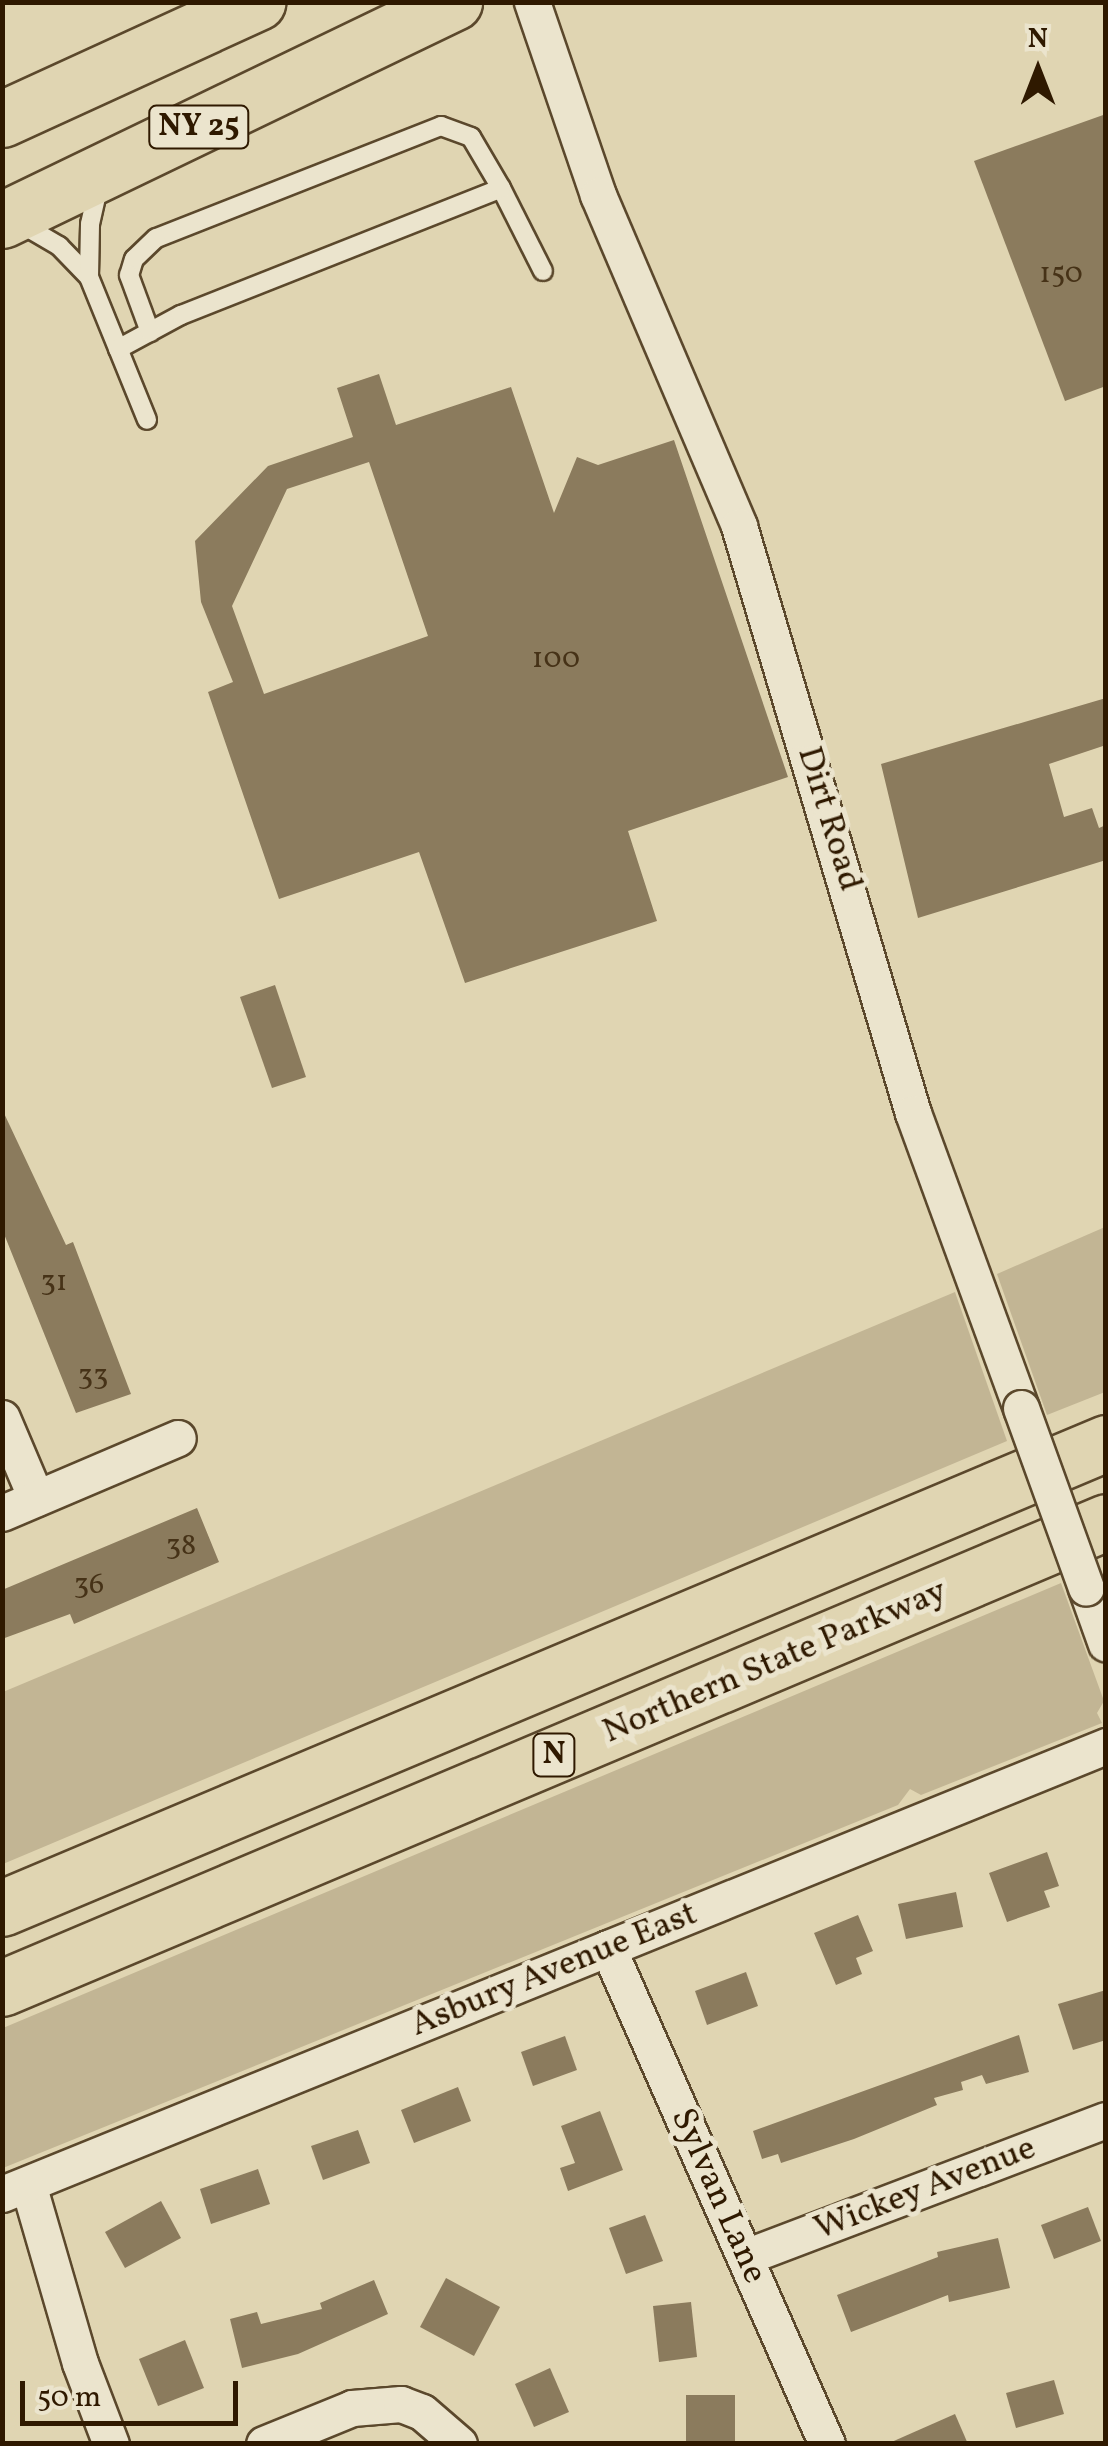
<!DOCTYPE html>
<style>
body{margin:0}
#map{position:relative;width:1108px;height:2446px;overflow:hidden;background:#e0d5b2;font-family:Vollkorn,serif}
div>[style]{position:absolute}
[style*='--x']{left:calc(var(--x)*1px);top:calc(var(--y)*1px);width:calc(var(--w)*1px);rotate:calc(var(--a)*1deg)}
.green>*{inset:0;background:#c2b594}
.building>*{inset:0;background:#8b7b5d}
.roads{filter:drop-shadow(2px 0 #5b482c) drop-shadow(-2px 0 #5b482c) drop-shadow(0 2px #5b482c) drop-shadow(0 -2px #5b482c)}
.lane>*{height:18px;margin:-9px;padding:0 9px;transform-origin:9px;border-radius:9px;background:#ebe4cd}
.street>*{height:35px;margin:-17.5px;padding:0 17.5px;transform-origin:17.5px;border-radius:17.5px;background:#ebe4cd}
.primary>*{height:55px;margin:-27.5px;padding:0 27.5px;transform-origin:27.5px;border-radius:27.5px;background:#e0d5b2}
.highway>*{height:55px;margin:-27.5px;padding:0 27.5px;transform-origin:27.5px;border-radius:27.5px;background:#e0d5b2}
.bridges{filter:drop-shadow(2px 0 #5b482c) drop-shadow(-2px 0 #5b482c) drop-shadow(0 2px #5b482c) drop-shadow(0 -2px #5b482c)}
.street-bridge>*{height:35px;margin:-17.5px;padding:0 17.5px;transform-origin:17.5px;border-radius:17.5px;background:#ebe4cd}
span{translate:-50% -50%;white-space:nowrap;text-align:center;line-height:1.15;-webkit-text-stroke:10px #ebe4cd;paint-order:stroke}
.number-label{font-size:30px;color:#463217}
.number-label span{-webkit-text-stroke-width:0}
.shield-label span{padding:2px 8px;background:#ebe4cd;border:2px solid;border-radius:8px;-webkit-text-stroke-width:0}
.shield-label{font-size:32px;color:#2f1900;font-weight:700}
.street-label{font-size:35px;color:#2f1900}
.frame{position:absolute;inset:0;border:5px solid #2f1900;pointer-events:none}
.north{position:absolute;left:988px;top:20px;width:100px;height:100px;-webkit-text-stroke:8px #ebe4cd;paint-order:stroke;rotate:0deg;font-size:28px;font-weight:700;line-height:40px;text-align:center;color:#2f1900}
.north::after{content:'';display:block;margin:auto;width:35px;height:45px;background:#2f1900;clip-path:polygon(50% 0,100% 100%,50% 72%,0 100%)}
.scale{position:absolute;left:20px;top:2381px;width:218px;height:45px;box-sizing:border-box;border:5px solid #2f1900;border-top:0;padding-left:12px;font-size:30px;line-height:35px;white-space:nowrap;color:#2f1900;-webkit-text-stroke:8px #ebe4cd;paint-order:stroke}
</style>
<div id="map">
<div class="green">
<i style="clip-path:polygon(1105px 1227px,1105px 1392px,1047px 1415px,997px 1274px)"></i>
<i style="clip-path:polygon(955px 1292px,1007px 1441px,3px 1864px,3px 1692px)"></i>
<i style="clip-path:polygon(1061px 1583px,1104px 1701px,1097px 1713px,1102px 1723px,921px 1795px,910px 1789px,898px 1805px,3px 2168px,3px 2028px)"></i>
</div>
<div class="building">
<i style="clip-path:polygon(1106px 114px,1106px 386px,1065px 401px,974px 161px)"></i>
<i style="clip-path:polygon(evenodd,379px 374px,396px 425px,511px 387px,554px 513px,577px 457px,598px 465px,674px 440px,788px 777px,628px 831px,657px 921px,465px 983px,419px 852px,279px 899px,208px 692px,233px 682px,201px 602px,195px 541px,268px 466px,353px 437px,337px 388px,379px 374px,369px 462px,428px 636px,264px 694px,232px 606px,287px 489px,369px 462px)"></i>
<i style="clip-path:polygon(1106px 698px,1106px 745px,1049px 764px,1064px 817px,1092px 808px,1099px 828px,1106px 825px,1106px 860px,918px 918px,881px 764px)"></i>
<i style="clip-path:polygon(275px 985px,306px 1077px,272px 1088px,240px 997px)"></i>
<i style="clip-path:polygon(2px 1109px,66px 1245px,73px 1242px,131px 1394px,76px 1413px,2px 1229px)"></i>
<i style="clip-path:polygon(197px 1508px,219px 1562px,74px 1624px,70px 1614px,2px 1639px,2px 1590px)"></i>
<i style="clip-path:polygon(1047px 1852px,1059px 1886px,1044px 1891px,1050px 1907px,1007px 1922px,989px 1873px)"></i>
<i style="clip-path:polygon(956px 1892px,963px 1927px,906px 1939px,898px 1904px)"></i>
<i style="clip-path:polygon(858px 1915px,873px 1951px,856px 1958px,862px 1974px,836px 1985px,814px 1933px)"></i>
<i style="clip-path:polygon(746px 1972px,758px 2006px,707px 2025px,695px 1991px)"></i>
<i style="clip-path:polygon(1106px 1990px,1106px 2040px,1073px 2050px,1058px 2004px)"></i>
<i style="clip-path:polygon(1019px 2035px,1029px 2072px,986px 2084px,982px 2075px,961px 2082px,963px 2090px,934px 2098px,937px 2105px,854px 2139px,781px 2163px,778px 2154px,762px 2159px,753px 2131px)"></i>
<i style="clip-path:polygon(565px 2036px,577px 2070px,533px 2086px,521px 2052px)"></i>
<i style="clip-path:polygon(458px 2087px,471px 2121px,414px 2143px,401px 2110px)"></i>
<i style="clip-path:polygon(600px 2111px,623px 2170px,568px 2191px,560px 2168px,575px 2163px,561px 2126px)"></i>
<i style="clip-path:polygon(358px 2130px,370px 2163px,323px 2180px,311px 2146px)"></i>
<i style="clip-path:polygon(258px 2169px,270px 2204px,211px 2224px,200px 2189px)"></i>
<i style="clip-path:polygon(161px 2201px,181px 2238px,125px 2268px,105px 2232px)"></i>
<i style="clip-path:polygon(1088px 2207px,1101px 2241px,1054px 2259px,1041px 2225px)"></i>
<i style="clip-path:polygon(645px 2215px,663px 2261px,626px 2274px,609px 2228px)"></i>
<i style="clip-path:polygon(998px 2238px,1010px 2288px,949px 2302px,948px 2295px,851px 2332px,837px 2295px,938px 2257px,937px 2252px)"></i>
<i style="clip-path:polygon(446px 2278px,500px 2307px,474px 2356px,420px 2327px)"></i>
<i style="clip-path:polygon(374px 2280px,388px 2314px,298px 2354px,242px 2368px,230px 2319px,257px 2312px,261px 2324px,322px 2309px,320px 2303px)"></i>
<i style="clip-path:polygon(691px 2302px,697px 2357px,659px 2362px,653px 2306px)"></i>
<i style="clip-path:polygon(185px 2340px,204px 2388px,158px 2406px,139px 2359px)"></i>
<i style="clip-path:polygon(550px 2368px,569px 2412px,534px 2427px,515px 2384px)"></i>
<i style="clip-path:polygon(1054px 2380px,1064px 2414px,1016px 2428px,1006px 2393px)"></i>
<i style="clip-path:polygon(686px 2395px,735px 2395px,735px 2444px,686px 2444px)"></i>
<i style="clip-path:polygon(955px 2414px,968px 2444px,887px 2444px)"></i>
</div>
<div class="roads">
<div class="lane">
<i style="--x:501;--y:188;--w:93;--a:63.2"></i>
<i style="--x:18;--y:222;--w:48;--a:30.3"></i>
<i style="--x:59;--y:246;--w:43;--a:45.9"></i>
<i style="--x:89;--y:277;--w:53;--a:-88.9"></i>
<i style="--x:90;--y:224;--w:41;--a:-77.3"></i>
<i style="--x:89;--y:277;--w:154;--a:67.9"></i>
<i style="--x:118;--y:349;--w:72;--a:-28.4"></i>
<i style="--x:181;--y:315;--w:344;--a:-21.6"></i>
<i style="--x:501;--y:188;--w:59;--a:-120.5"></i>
<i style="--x:471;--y:137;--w:32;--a:-160"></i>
<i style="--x:441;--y:126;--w:306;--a:158.5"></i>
<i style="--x:156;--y:238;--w:30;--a:136"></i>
<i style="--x:134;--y:259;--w:17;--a:107"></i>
<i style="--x:129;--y:275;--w:61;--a:69.8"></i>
</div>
<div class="street">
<i style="--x:532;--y:2;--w:204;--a:71.1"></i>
<i style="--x:598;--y:195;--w:360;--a:66.9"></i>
<i style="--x:739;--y:526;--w:612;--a:73.49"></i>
<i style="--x:913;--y:1113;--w:314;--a:69.9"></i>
<i style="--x:2;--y:1418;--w:87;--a:67"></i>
<i style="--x:2;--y:1513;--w:191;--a:-23.1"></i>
<i style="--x:1086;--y:1588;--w:59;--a:70.3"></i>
<i style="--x:608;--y:1948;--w:542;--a:66.18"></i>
<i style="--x:28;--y:2184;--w:186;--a:73.8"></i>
<i style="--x:80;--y:2363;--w:87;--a:69.1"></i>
<i style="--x:2;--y:2194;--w:1191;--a:-22.09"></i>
<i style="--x:745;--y:2257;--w:386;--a:-20.8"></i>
<i style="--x:264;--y:2444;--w:95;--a:-22.2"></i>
<i style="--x:352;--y:2408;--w:49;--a:-4.7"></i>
<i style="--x:401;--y:2404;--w:22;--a:21"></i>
<i style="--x:422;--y:2412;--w:49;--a:40.9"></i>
</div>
<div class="primary">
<i style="--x:2;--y:119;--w:281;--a:-24.6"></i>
<i style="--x:2;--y:220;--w:502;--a:-25.75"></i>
</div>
<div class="highway">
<i style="--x:2;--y:1908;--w:1198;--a:-22.84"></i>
<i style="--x:2;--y:1988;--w:1198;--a:-22.88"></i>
</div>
</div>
<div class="bridges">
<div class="street-bridge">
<i style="--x:1021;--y:1408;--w:191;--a:70.1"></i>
</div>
</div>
<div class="number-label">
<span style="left:1061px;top:274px">150</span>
<span style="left:556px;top:659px">100</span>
<span style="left:54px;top:1282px">31</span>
<span style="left:93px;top:1376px">33</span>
<span style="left:181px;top:1546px">38</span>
<span style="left:89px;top:1585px">36</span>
</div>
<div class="shield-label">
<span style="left:199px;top:127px">NY 25</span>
<span style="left:554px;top:1755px">N</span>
</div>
<div class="street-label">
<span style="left:829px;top:819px;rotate:73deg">Dirt Road</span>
<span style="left:775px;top:1662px;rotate:-23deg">Northern State Parkway</span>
<span style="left:554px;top:1970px;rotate:-22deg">Asbury Avenue East</span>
<span style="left:925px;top:2189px;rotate:-21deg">Wickey Avenue</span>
<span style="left:718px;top:2196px;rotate:66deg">Sylvan Lane</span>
</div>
<div class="frame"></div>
<div class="north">N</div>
<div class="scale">50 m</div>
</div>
